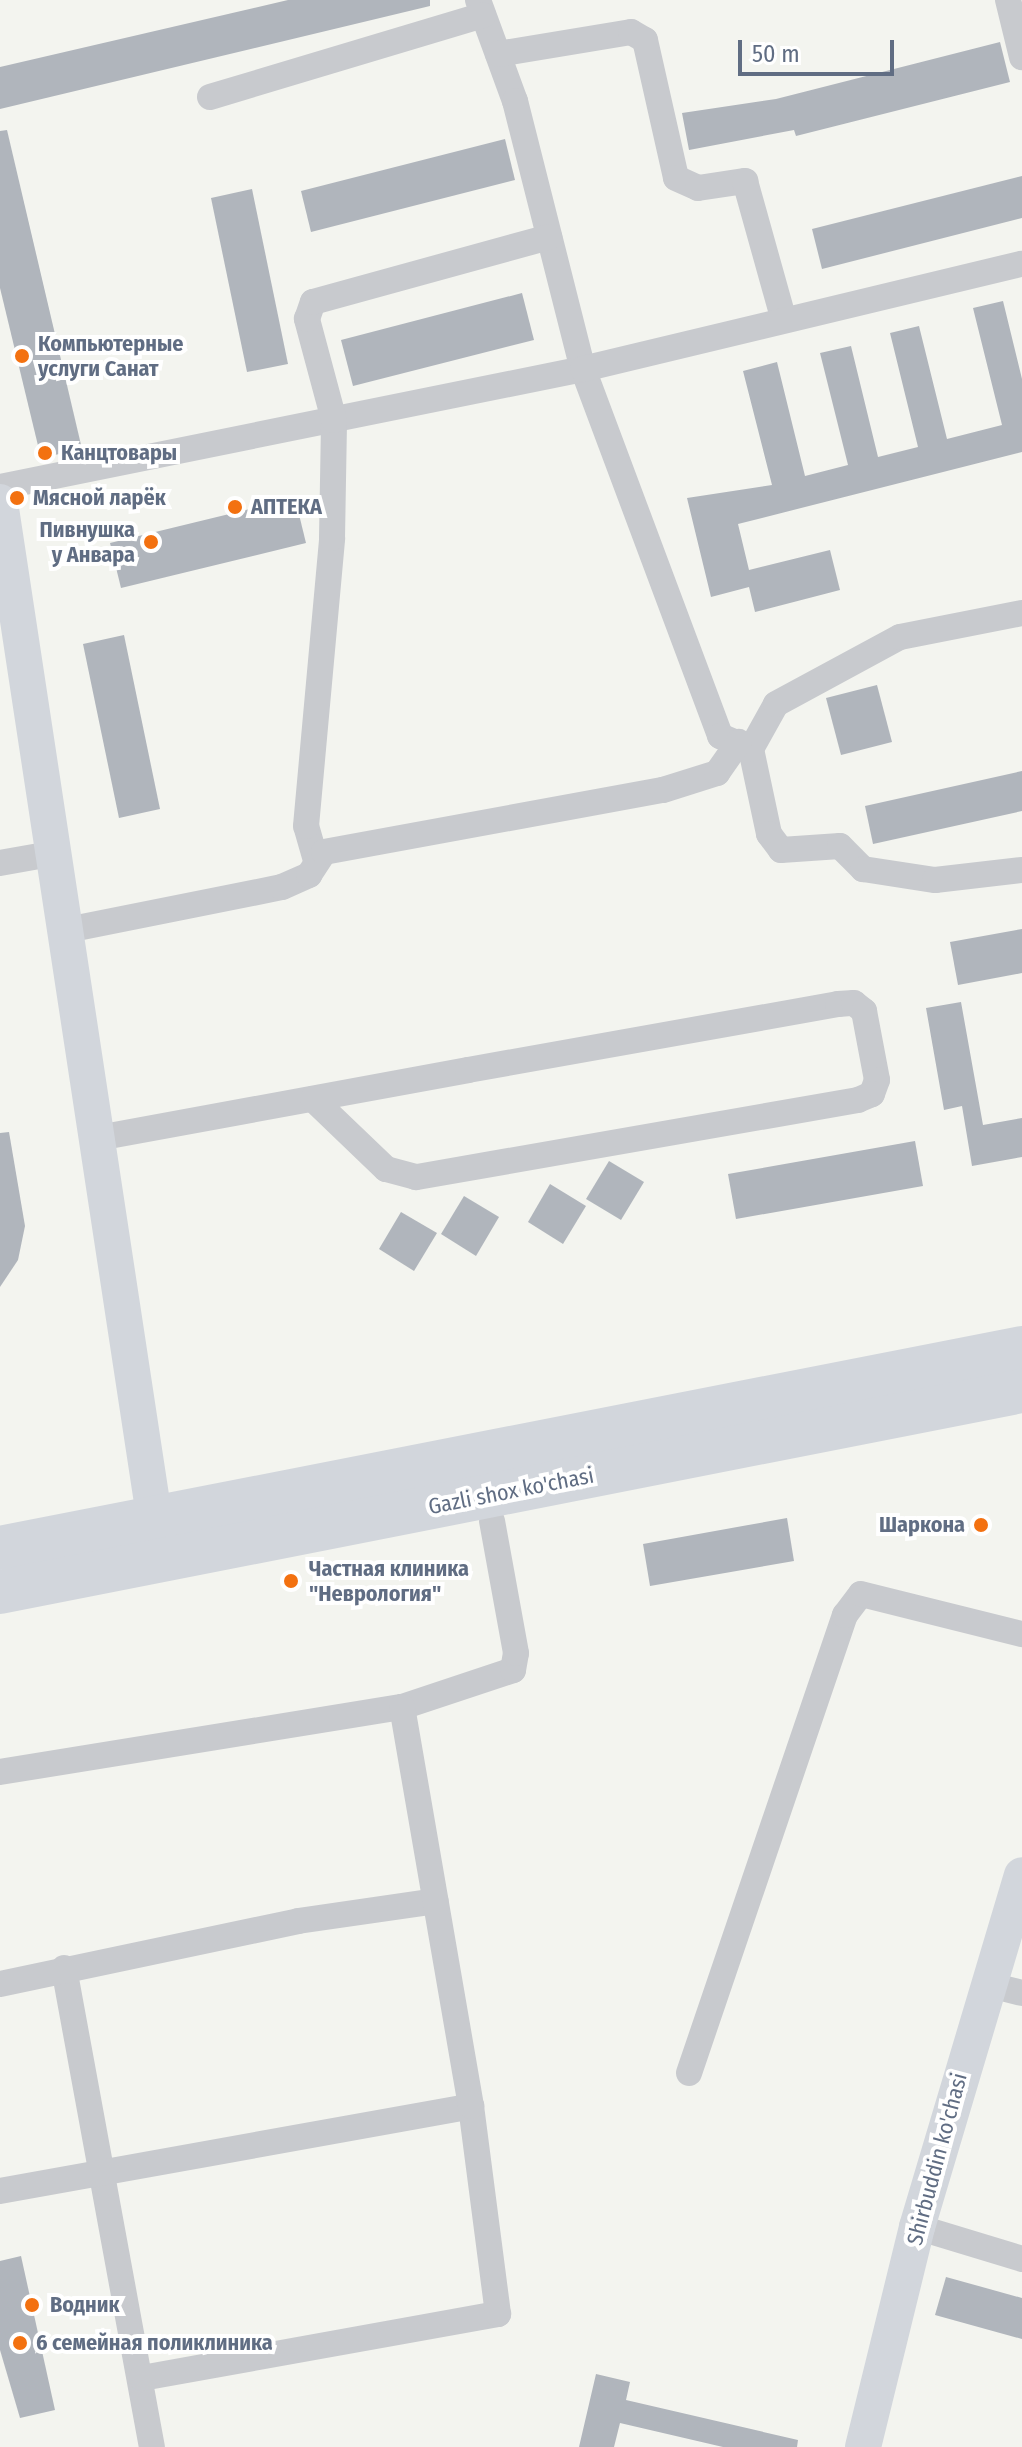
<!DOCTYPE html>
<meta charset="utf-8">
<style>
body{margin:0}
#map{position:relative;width:1022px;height:2447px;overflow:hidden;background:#f3f4ef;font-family:"Fira Sans Condensed",sans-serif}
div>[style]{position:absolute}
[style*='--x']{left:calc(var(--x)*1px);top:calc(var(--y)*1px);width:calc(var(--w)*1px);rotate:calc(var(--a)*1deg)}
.building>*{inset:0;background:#b0b5bc}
.street>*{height:26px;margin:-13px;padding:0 13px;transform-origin:13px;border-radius:13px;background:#c8cace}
.secondary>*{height:36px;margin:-18px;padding:0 18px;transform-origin:18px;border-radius:18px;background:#d2d6dc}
.highway>*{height:44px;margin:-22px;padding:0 22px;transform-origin:22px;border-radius:22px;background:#d2d6dc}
.dots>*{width:22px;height:22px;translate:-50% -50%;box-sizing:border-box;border:4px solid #fff;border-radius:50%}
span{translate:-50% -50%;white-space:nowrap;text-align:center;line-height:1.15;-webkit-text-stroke:8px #fff;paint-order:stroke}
.poi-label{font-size:22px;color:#606d83;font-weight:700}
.left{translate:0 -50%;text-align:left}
.right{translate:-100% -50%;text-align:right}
.street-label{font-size:22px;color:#606d83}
.scale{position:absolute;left:738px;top:40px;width:156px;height:36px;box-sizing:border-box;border:4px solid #606d83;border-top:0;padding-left:10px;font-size:24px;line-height:28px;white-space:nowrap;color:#606d83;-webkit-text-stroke:6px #fff;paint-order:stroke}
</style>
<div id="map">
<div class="building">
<i style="clip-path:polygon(288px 0,430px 0,430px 6px,0 109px,0 67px)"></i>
<i style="clip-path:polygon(1000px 42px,1010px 82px,796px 136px,794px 130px,689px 150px,682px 113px,776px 99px)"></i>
<i style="clip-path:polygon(7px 130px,82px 449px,41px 458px,0 288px,0 131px)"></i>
<i style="clip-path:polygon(505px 139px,515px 180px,311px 232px,301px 191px)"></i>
<i style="clip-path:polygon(1022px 176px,1022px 218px,822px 269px,812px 229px)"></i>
<i style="clip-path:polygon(252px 189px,288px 364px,247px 372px,211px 198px)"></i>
<i style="clip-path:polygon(522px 293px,534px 340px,353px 386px,341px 340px)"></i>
<i style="clip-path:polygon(1003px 301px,1022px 379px,1022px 452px,738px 524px,749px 570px,830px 550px,840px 590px,755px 612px,749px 587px,711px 597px,687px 498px,772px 485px,743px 371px,777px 362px,805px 476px,848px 465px,820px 353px,851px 346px,878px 457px,918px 447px,890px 333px,919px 326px,947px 439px,1002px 425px,973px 308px)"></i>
<i style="clip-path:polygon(295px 498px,306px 543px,121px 588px,110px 543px)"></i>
<i style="clip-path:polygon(124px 635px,160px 809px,119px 818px,83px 644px)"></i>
<i style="clip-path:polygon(877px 685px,892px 742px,841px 755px,826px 698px)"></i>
<i style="clip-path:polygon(1022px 771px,1022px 811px,873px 844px,865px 806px)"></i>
<i style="clip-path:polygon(1022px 929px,1022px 973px,958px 985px,950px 942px)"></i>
<i style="clip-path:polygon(961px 1002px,983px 1125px,1022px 1118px,1022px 1157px,972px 1166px,962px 1106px,944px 1110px,926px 1008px)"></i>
<i style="clip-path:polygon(9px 1132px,25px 1226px,18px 1260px,0 1287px,0 1133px)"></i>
<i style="clip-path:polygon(915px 1141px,923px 1186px,736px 1219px,728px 1174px)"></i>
<i style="clip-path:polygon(609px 1161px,644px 1182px,621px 1220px,586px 1199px)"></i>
<i style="clip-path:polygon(550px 1184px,586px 1206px,563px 1244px,528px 1222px)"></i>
<i style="clip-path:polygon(464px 1196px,499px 1217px,476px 1256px,441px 1234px)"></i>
<i style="clip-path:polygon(401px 1212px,437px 1233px,414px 1271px,379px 1249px)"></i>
<i style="clip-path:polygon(787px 1518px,794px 1561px,650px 1586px,643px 1544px)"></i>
<i style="clip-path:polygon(21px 2256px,55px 2410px,20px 2418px,0 2350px,0 2261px)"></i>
<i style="clip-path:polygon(946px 2277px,1022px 2298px,1022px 2339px,935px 2315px)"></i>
<i style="clip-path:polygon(596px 2374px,630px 2382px,626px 2400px,798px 2440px,797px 2447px,723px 2447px,620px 2423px,614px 2447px,579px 2447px)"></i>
</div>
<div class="street">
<i style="--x:478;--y:0;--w:108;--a:69.9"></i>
<i style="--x:515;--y:101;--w:276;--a:75.8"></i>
<i style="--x:583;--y:369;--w:392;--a:69.5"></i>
<i style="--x:720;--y:736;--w:34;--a:23"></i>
<i style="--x:751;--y:749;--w:87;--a:78"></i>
<i style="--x:769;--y:834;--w:20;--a:53"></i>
<i style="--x:781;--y:850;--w:59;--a:-3.9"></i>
<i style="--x:840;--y:846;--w:33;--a:45"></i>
<i style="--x:863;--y:869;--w:73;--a:8.7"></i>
<i style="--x:935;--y:880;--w:88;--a:-6.6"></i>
<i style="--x:1008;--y:0;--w:59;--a:76.2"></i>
<i style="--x:498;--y:54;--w:135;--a:-9.4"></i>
<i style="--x:631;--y:32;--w:16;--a:30"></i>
<i style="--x:645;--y:40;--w:141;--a:77.3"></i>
<i style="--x:676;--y:178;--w:24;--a:24"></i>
<i style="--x:698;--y:188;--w:48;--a:-8.5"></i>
<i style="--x:745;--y:181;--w:141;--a:74.4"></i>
<i style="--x:210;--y:97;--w:285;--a:-16.7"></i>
<i style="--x:0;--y:487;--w:595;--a:-11.44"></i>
<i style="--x:583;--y:369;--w:451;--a:-13.5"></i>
<i style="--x:751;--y:749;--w:51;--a:-60.9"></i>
<i style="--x:776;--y:704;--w:141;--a:-28.4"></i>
<i style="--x:900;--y:637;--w:124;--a:-11.1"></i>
<i style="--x:315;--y:857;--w:32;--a:-106"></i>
<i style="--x:306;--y:826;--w:289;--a:-84.8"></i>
<i style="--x:332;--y:538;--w:118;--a:-89"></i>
<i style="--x:334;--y:420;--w:105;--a:-105"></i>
<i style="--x:307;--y:319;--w:18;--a:-71"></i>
<i style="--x:313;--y:302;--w:245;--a:-15.4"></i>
<i style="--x:0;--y:863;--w:57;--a:-10.1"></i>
<i style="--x:67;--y:930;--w:219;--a:-11.3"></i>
<i style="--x:282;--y:887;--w:30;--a:-24"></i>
<i style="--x:309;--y:875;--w:27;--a:-57"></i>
<i style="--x:324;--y:852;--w:345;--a:-10.4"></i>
<i style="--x:663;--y:790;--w:57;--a:-17.5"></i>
<i style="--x:717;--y:773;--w:38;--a:-55"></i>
<i style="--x:98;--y:1138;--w:376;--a:-10.4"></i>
<i style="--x:468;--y:1070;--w:376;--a:-10.1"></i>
<i style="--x:838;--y:1004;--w:16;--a:-4"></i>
<i style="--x:854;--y:1003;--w:13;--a:39"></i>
<i style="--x:864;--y:1011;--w:70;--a:79.3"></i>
<i style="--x:877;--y:1080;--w:15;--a:110"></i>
<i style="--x:872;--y:1094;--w:15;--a:157"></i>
<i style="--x:858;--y:1100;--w:449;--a:170.1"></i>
<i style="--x:416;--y:1177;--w:31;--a:-165"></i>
<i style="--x:386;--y:1169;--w:101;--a:-136.2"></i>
<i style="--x:0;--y:1772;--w:407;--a:-9.2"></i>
<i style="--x:402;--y:1707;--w:117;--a:-18.4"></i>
<i style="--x:513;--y:1670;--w:17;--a:-80"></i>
<i style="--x:516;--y:1653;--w:134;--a:-100.3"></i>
<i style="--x:64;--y:1968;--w:487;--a:79.6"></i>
<i style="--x:0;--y:1984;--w:305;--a:-11.9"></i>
<i style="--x:298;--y:1921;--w:139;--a:-8.2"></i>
<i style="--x:986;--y:1984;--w:37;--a:14"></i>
<i style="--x:689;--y:2073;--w:484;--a:-71.2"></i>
<i style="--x:845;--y:1615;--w:26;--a:-53"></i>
<i style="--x:861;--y:1594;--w:166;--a:14"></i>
<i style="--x:0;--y:2191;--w:479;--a:-10.2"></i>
<i style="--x:917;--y:2227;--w:110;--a:16.9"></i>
<i style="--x:142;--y:2378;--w:362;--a:-10.2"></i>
<i style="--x:498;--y:2314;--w:210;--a:-97.4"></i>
<i style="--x:471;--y:2106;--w:405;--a:-99.8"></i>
</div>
<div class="secondary">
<i style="--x:0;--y:502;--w:1026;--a:81.36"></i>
<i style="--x:863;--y:2447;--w:227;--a:-76.2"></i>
<i style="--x:917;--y:2227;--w:367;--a:-73.4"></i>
</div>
<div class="highway">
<i style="--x:0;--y:1548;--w:1041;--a:-11.07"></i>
<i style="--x:0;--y:1592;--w:1042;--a:-11.13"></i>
</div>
<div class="dots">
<i style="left:22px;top:356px;background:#f37110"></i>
<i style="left:45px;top:453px;background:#f37110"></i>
<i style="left:17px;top:498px;background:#f37110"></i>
<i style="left:235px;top:507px;background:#f37110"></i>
<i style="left:151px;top:542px;background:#f37110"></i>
<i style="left:981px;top:1525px;background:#f37110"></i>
<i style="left:291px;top:1581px;background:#f37110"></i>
<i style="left:32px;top:2305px;background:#f37110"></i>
<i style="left:20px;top:2343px;background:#f37110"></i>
</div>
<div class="poi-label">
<span class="left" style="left:38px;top:356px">Компьютерные<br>услуги Санат</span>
<span class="left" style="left:61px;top:453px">Канцтовары</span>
<span class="left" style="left:33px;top:498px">Мясной ларёк</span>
<span class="left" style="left:251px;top:507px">АПТЕКА</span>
<span class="right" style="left:135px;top:542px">Пивнушка<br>у Анвара</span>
<span class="right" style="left:965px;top:1525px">Шаркона</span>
<span class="left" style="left:309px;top:1581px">Частная клиника<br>"Неврология"</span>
<span class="left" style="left:50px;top:2305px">Водник</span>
<span class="left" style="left:36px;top:2343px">6 семейная поликлиника</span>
</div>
<div class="street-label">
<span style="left:511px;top:1491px;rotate:-11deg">Gazli shox ko'chasi</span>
<span style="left:937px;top:2159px;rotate:-75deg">Shirbuddin ko'chasi</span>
</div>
<div class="scale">50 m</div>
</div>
